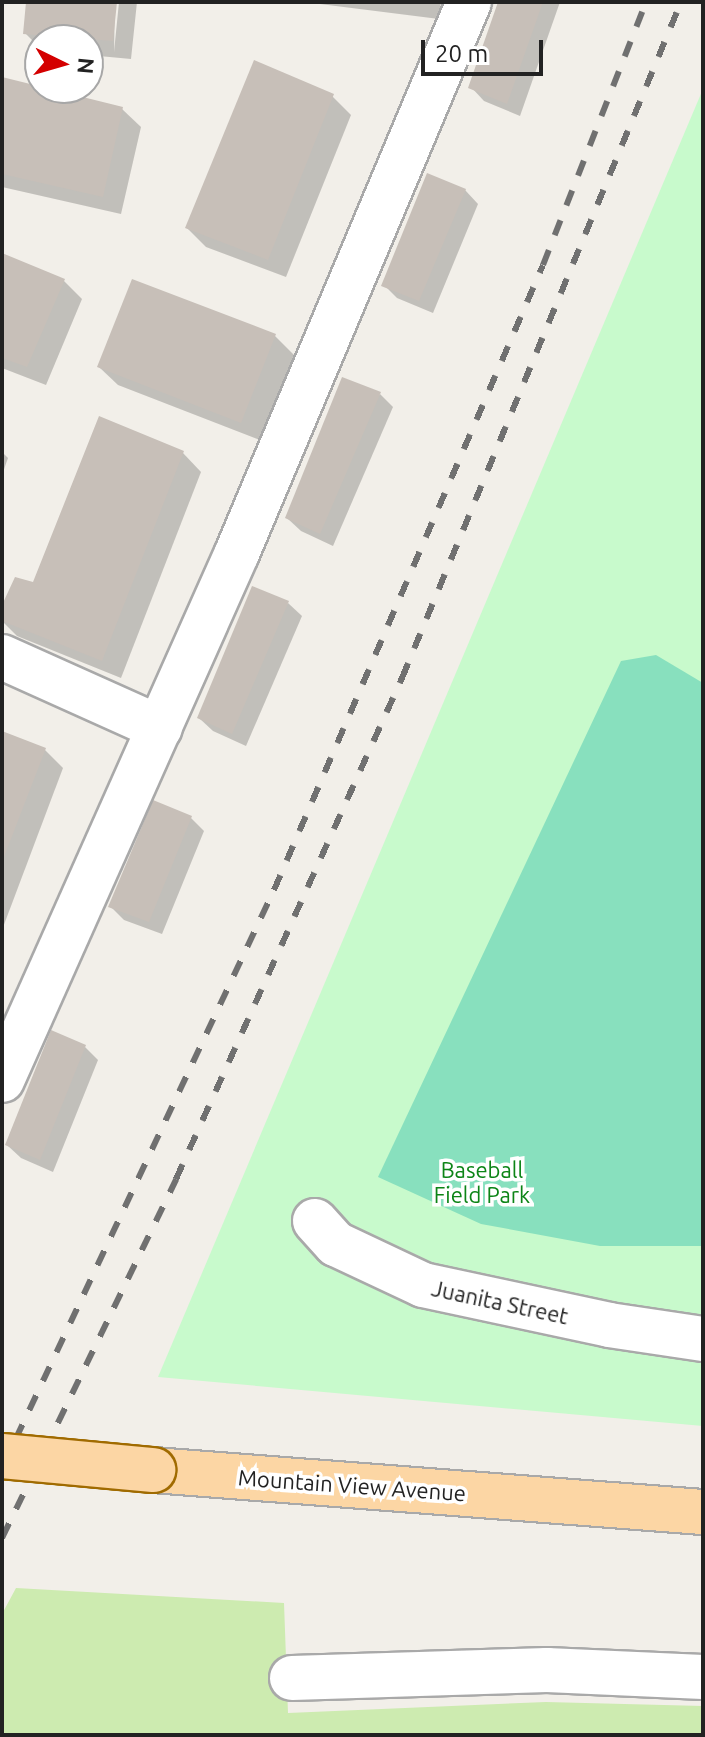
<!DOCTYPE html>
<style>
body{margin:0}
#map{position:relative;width:705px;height:1737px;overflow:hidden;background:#f2efe9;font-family:Ubuntu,sans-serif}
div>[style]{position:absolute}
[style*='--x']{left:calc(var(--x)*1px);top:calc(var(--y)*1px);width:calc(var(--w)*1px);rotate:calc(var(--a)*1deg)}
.grass>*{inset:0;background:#cdebb0}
.park>*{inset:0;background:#c8facc}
.pitch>*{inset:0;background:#88e0be}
.shadow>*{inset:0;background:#0003}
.building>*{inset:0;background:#c7bfb8}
.roads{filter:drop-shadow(2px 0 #a9a9a9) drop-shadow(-2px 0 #a9a9a9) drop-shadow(0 2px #a9a9a9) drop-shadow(0 -2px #a9a9a9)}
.minor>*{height:44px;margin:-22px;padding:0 22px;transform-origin:22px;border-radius:22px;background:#fff}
.major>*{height:44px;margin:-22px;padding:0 22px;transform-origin:22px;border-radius:22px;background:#fcd6a4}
.rail>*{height:6px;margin-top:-3px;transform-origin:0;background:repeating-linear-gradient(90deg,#707070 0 16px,transparent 0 32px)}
.bridges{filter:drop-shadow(2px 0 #a06b00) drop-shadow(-2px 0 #a06b00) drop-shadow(0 2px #a06b00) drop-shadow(0 -2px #a06b00)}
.major-bridge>*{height:44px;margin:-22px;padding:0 22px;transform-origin:22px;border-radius:22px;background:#fcd6a4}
span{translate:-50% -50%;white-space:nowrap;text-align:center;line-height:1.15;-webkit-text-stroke:7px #fff;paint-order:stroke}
.park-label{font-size:22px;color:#0c8416}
.street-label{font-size:22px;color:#222}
.frame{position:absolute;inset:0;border:4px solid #222;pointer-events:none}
.north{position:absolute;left:24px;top:24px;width:80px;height:80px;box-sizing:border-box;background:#fff;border:2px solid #a7a7a7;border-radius:50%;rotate:95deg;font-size:22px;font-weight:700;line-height:32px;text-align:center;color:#222}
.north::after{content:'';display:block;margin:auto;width:28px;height:36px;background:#d40000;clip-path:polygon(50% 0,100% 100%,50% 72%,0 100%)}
.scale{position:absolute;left:421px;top:40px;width:122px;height:36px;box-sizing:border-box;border:4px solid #222;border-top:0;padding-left:10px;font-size:24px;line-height:28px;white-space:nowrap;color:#222;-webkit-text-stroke:6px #fff;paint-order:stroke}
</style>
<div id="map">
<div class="grass">
<i style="clip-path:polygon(16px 1588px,284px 1603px,288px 1713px,546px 1702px,703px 1706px,703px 1735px,2px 1735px,2px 1614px)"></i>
</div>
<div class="park">
<i style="clip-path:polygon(703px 89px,703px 1426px,158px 1377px)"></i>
</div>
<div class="pitch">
<i style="clip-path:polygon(656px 655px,703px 683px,703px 1246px,600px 1246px,481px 1224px,378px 1177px,621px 661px)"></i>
</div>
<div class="shadow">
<i style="clip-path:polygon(28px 2px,115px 2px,114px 52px,119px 2px,137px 2px,131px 59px,88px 55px,88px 40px,40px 40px,40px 48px,25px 33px)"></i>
<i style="clip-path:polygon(304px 2px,441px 2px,439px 19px)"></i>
<i style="clip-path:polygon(500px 2px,560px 2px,520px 116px,484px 101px,471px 87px)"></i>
<i style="clip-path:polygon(2px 79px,122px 109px,141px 127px,121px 214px,2px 187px)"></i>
<i style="clip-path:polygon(332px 96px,351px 115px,286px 277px,206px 247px,187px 228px)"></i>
<i style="clip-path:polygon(465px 190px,478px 204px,433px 313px,397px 298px,384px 285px)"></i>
<i style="clip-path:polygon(2px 255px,64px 281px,82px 299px,46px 385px,2px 368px)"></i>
<i style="clip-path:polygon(133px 281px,275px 336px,294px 355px,260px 440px,118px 385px,99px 367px)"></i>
<i style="clip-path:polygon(380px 394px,393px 407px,333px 546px,301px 531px,287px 518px)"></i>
<i style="clip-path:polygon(2px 452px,8px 458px,2px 475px)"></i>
<i style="clip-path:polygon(183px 453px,201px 472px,121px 678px,17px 636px,2px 621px,2px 610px)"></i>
<i style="clip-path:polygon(288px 603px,302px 616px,246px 746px,213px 731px,199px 718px)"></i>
<i style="clip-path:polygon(2px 733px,45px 750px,63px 768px,2px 930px)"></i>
<i style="clip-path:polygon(191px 818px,204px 831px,162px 934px,124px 920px,110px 906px)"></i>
<i style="clip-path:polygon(85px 1047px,98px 1060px,53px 1172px,21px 1158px,7px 1145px)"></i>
</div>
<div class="building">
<i style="clip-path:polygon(26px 2px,117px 2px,113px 41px,23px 34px)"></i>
<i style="clip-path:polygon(498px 2px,543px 2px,507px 104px,468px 88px)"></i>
<i style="clip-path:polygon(254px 60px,334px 94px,268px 260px,185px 228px)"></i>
<i style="clip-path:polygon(2px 77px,123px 107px,103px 197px,2px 174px)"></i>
<i style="clip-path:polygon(427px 173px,466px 189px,419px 301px,381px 286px)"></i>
<i style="clip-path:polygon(2px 253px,65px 279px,27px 367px,2px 358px)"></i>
<i style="clip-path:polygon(132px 279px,276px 334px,241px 423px,97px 367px)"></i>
<i style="clip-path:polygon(342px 377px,381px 392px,320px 534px,285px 518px)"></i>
<i style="clip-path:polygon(99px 416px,184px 451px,102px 661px,2px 621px,2px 605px,15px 577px,33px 582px)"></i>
<i style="clip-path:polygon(252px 586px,289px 601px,232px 734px,197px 718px)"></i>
<i style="clip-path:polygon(2px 731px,46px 748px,2px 862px)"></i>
<i style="clip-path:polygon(153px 800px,192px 816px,149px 922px,108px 907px)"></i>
<i style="clip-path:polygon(51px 1030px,86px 1045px,40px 1160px,5px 1145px)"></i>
</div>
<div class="roads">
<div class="minor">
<i style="--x:2;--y:657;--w:173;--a:24.2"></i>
<i style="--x:2;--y:1080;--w:577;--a:-65.97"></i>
<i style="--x:237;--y:553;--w:598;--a:-67.17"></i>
<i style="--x:315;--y:1221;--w:31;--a:48"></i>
<i style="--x:336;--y:1244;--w:96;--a:25.2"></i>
<i style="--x:423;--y:1285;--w:190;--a:12.1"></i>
<i style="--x:609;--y:1325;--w:95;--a:8.5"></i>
<i style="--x:292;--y:1678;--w:255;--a:-1.8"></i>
<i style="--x:547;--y:1670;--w:156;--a:2.6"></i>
</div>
<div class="major">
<i style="--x:153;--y:1470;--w:552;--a:4.37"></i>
</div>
</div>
<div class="rail">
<i style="--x:2;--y:1468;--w:639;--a:-64.8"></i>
<i style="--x:274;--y:890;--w:680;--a:-66.71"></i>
<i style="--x:543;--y:265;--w:282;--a:-68.6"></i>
<i style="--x:2;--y:1538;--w:399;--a:-64.1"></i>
<i style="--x:176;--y:1179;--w:550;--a:-65.72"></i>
<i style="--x:402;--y:678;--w:731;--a:-67.57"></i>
</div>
<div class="bridges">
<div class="major-bridge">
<i style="--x:2;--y:1456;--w:152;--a:5.3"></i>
</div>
</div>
<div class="park-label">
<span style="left:482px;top:1182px">Baseball<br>Field Park</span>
</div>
<div class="street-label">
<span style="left:500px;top:1302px;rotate:12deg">Juanita Street</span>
<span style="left:352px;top:1485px;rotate:4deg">Mountain View Avenue</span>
</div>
<div class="frame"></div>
<div class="north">N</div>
<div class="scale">20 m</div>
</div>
